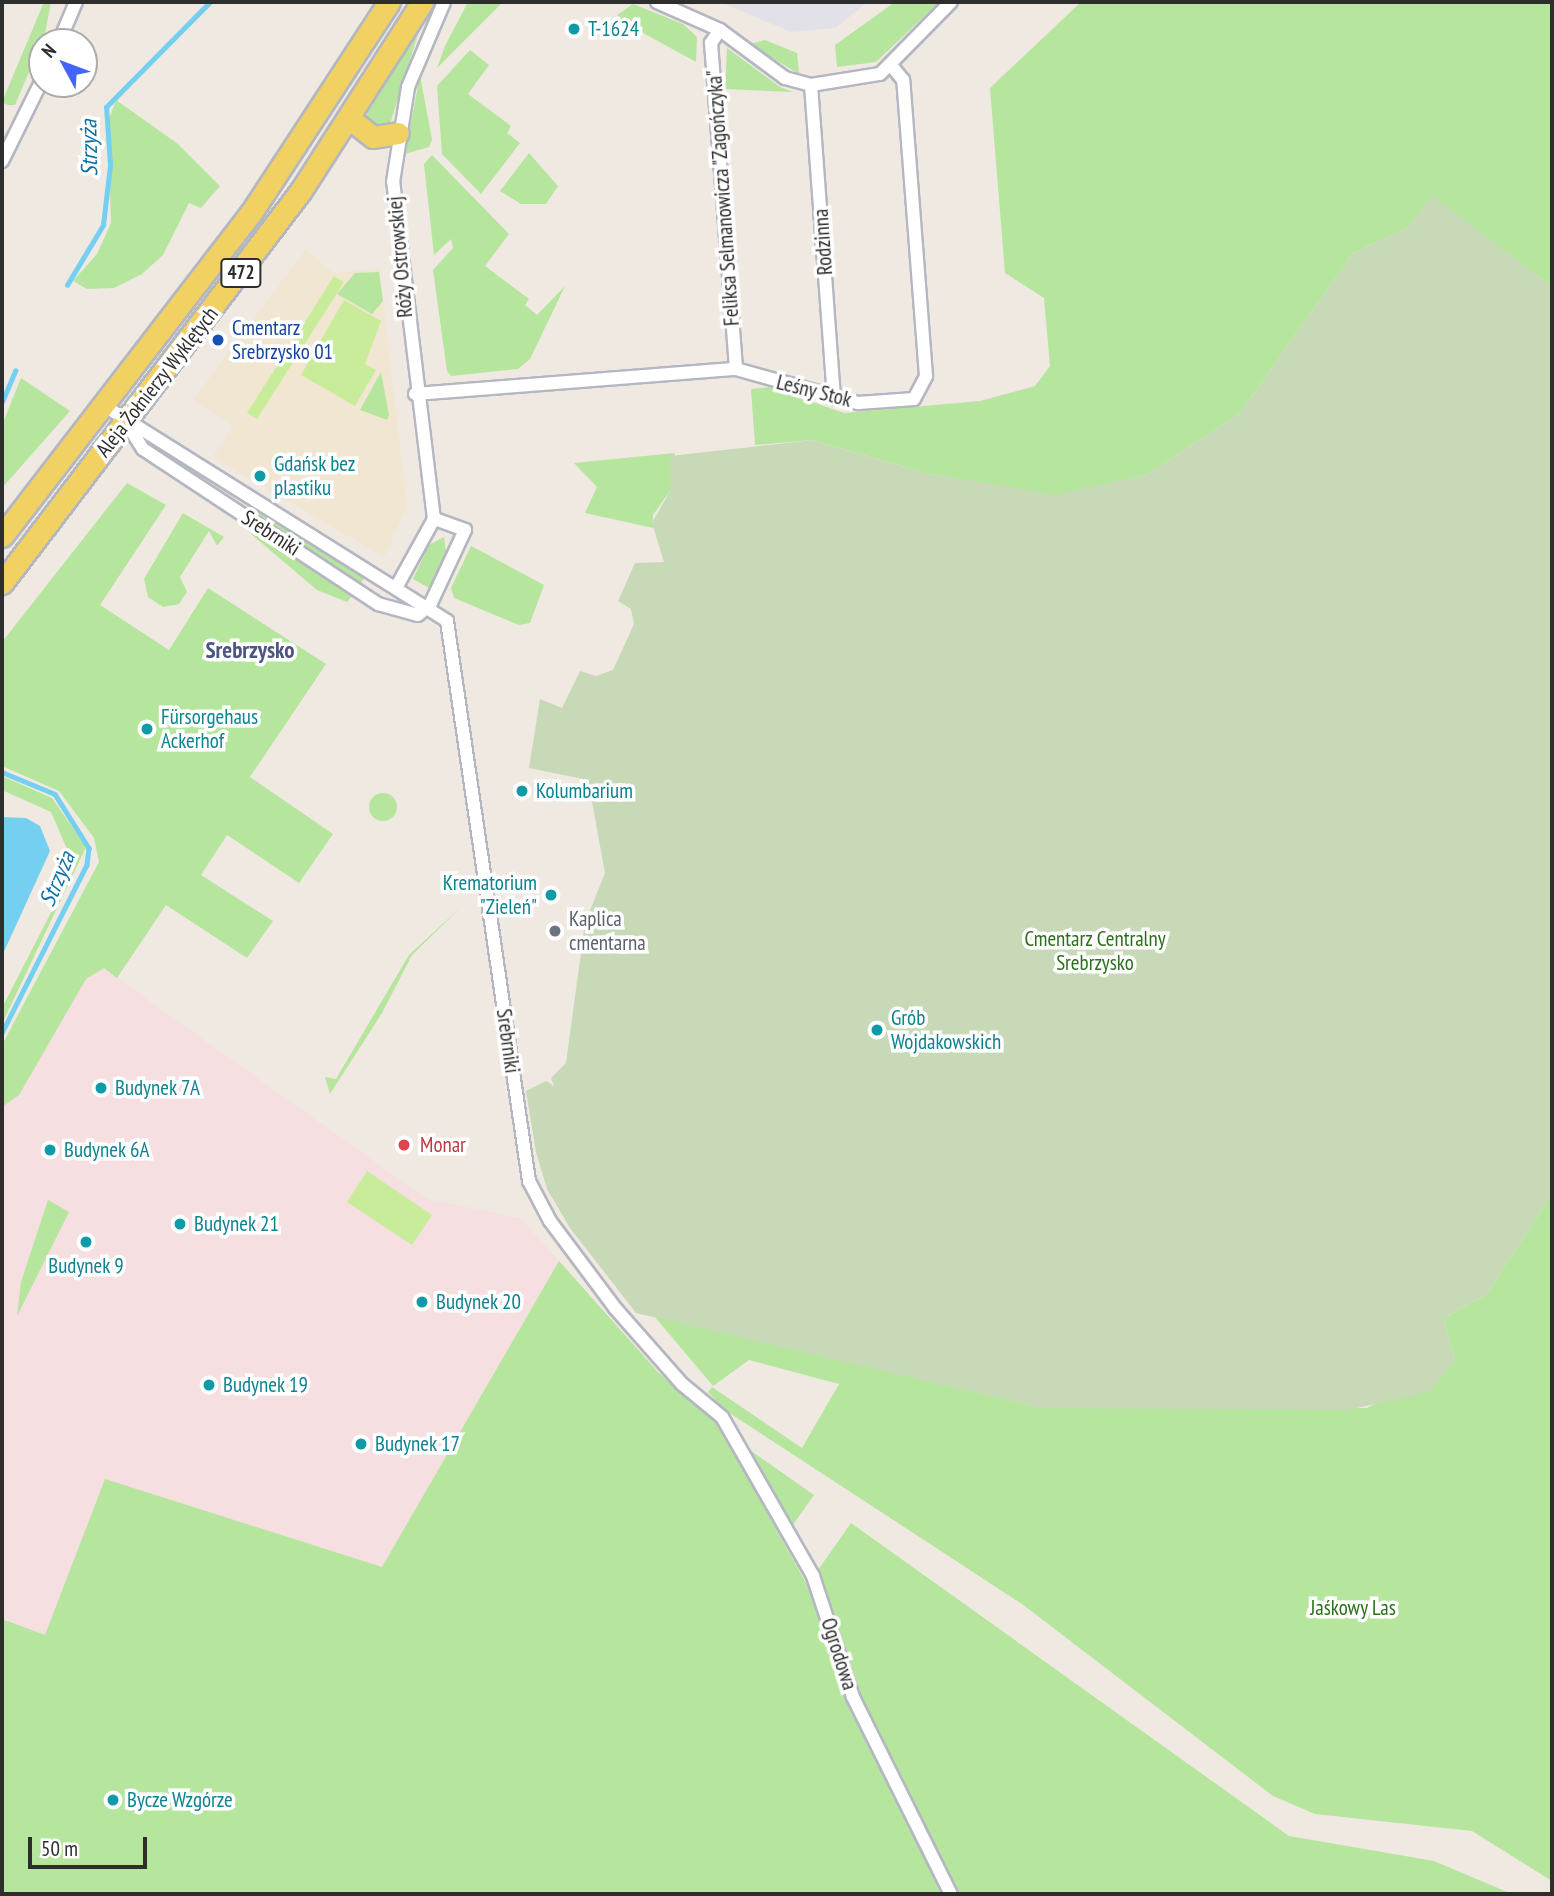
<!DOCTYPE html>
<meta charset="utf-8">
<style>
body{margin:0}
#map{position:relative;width:1554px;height:1896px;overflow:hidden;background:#efe9e1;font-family:"PT Sans Narrow",sans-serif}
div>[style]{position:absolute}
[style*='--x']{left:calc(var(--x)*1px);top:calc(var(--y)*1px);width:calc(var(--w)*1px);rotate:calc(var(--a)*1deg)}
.industrial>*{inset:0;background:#e3e1e8}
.education>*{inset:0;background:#f0e6d1}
.medical>*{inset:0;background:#f5dfe0}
.green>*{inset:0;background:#b6e59e}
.round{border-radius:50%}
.cemetery>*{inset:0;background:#c8d9b8}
.pitch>*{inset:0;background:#c9ec9a}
.water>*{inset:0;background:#75cff0}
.stream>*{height:4.5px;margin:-2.25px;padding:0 2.25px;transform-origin:2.25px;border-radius:2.25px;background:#75cff0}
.roads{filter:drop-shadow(2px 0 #b4b7c1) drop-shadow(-2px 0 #b4b7c1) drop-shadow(0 2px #b4b7c1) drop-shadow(0 -2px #b4b7c1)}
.street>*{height:12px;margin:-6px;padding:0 6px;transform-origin:6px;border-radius:6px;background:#fff}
.primary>*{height:21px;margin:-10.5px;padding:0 10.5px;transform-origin:10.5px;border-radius:10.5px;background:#f2d163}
.dots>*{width:19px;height:19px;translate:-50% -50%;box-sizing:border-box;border:4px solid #fff;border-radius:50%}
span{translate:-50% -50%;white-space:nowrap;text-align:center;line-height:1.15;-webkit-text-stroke:7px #fff;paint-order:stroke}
.shield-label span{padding:2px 5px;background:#fff;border:2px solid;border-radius:5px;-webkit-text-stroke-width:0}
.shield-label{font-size:19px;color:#2e2e2e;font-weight:700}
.culture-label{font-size:21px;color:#0d838f}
.left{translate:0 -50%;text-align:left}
.right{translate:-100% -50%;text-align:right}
.street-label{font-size:21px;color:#2e2e2e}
.transit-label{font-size:21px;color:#164399}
.worship-label{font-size:21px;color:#5b616d}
.park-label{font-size:21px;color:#2c6e1b}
.health-label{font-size:21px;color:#be3a42}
.water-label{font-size:23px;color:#0d6fa3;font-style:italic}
.neighbourhood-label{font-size:23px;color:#4d5680;font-weight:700}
.frame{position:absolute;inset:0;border:4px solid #2e2e2e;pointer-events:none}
.north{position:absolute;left:28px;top:28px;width:70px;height:70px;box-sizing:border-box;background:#fff;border:2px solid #ababab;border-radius:50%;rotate:311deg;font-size:19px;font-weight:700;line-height:28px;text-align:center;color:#2e2e2e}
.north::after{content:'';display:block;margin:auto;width:24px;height:32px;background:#4264fb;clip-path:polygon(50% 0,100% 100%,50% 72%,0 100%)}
.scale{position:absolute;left:28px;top:1837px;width:119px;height:32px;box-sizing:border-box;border:4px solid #2e2e2e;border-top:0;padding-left:9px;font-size:21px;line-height:24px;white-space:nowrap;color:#2e2e2e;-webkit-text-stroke:5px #fff;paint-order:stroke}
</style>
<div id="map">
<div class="industrial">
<i style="clip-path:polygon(720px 2px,868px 2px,835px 28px,791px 32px)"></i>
</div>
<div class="education">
<i style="clip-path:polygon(306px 249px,333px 273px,379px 268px,407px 507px,384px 557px,213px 457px,233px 426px,193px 400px)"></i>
</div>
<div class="medical">
<i style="clip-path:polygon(60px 937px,427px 1199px,520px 1218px,559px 1261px,382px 1568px,230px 1519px,45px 1635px,2px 1619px,2px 1045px)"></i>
</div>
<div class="green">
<i style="clip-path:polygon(44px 2px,51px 2px,45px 34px,15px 105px,8px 105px,2px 102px)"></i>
<i style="clip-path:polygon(468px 2px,503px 2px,437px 68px,445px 46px)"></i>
<i style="clip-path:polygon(895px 2px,939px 2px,876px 62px,837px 67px,835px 45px)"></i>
<i style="clip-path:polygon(1081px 2px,1552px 2px,1552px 287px,1432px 196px,1409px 227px,1353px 253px,1240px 413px,1146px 475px,1055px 496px,926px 473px,812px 440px,755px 445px,751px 389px,770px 387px,844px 413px,980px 401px,1035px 386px,1050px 366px,1044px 298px,1005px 273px,990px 88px)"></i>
<i style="clip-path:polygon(633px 4px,683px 24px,697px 37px,696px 62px,625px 23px,617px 15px)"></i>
<i style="clip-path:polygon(422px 21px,391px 121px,381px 129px,366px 121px,368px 109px)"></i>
<i style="clip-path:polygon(765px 40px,797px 53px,799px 74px,749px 44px)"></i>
<i style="clip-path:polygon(727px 48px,780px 87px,793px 92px,725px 89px)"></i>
<i style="clip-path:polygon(470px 50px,489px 65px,468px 94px,511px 126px,507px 133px,520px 143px,481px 194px,442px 154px,437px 86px)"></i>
<i style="clip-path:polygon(420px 75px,432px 140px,429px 147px,405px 154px)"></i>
<i style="clip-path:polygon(116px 100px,178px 144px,220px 186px,201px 208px,189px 203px,163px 255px,142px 274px,114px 288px,87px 289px,73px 281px,97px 254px,111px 223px,108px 122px)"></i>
<i style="clip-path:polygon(529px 153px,558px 186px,546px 204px,521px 204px,500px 191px)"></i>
<i style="clip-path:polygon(432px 155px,509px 234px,485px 266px,529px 299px,525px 305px,537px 315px,565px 286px,530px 359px,518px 369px,451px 376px,447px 371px,433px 270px,453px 248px,451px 239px,434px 255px,424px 164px)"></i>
<i style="clip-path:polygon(379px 272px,383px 301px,372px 314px,337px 294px,355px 273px)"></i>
<i style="clip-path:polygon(381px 372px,389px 415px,387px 420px,360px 410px)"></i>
<i style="clip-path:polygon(21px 378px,70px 411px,2px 488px,2px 425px)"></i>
<i style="clip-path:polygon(675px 453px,670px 491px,653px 515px,653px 528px,585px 513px,597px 487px,574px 463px)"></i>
<i style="clip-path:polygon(127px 483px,166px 505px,100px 605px,169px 650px,208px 588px,326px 664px,250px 777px,333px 834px,299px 883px,227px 835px,201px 875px,273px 921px,247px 958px,166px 905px,117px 978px,104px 968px,86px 979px,19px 1095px,2px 1107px,2px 1045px,99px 862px,94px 838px,59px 791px,2px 766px,2px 642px)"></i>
<i style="clip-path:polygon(258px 509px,365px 577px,361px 583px,258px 517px)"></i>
<i style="clip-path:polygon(183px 513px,224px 537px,217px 546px,209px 531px,180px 577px,187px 592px,179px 604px,163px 607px,148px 597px,144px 579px)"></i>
<i style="clip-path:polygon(251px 534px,258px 535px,352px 596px,347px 602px,317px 590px)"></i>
<i style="clip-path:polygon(444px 537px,446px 552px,429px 588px,413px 579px,429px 545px)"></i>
<i style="clip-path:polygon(471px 546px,544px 585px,530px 623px,519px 625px,454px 598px,451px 588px)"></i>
<i style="clip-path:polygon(2px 776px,52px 798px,86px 847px,2px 1024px,2px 1008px,63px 889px,70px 856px,51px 812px,2px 790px)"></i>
<i class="round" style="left:369px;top:793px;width:28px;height:28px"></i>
<i style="clip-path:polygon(461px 907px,412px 955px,382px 1013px,330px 1094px,325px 1077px,336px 1079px,409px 955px)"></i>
<i style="clip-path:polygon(1552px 1194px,1552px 1881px,1472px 1831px,1315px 1814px,1273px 1796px,1022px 1604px,725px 1410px,708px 1392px,712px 1387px,802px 1448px,839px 1384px,749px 1360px,713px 1386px,654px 1316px,1042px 1408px,1367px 1408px,1455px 1361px,1444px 1318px,1487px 1294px)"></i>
<i style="clip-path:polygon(48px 1200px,69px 1212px,17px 1316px,21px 1282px)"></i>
<i style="clip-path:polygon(559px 1261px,658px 1372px,716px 1420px,811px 1592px,844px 1692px,943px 1894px,2px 1894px,2px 1619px,45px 1635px,105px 1479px,382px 1567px)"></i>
<i style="clip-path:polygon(744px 1446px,814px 1495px,792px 1526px)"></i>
<i style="clip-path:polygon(851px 1523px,1289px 1836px,1434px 1861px,1512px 1894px,958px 1894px,866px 1709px,818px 1570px)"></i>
</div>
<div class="cemetery">
<i style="clip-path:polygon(1432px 195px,1552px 287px,1552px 1194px,1487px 1294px,1444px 1318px,1455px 1361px,1429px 1392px,1348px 1410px,1042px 1408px,636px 1313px,570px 1228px,547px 1189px,536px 1152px,526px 1091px,546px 1081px,554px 1086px,551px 1078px,566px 1063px,585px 923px,605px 873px,588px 780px,529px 768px,540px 699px,562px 708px,580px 671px,596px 676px,613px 670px,634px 624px,631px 609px,618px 601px,635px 563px,664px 562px,652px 523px,670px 491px,670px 456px,812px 440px,926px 473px,1055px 495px,1146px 475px,1240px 413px,1353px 253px,1409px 227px)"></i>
</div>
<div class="pitch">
<i style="clip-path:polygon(334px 276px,344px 282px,257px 419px,247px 413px)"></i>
<i style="clip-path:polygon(344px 300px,381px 321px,365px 364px,376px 370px,355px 406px,301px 375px)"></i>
<i style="clip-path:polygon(367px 1171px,432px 1215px,412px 1245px,347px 1202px)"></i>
</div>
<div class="water">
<i style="clip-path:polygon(2px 817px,26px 818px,40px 826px,50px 851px,2px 956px)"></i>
</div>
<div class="stream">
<i style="--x:67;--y:285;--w:70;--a:-59"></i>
<i style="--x:103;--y:225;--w:60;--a:-83.3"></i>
<i style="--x:110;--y:165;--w:58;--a:-93.9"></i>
<i style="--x:106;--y:107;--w:148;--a:-45.3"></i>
<i style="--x:2;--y:402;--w:34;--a:-67"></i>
<i style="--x:2;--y:772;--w:57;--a:22.5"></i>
<i style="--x:55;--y:794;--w:64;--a:57.8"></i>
<i style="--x:89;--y:848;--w:17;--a:97"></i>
<i style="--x:87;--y:865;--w:188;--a:116.8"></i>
</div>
<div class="roads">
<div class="street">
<i style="--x:657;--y:2;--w:69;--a:24"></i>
<i style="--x:720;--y:30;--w:81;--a:36.4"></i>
<i style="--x:785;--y:78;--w:27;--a:15"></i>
<i style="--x:811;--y:85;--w:70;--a:-9.1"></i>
<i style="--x:880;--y:74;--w:101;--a:-45.4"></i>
<i style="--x:720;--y:30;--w:16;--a:125"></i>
<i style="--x:711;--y:43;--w:327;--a:85.6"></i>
<i style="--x:59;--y:42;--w:43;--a:-67"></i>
<i style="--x:811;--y:85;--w:314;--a:85.8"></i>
<i style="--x:2;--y:161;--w:90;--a:-63.7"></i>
<i style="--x:415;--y:394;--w:322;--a:-4.5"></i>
<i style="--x:736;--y:369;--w:127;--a:15.6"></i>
<i style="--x:858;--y:403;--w:56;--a:-4.1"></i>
<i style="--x:914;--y:399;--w:26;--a:-62"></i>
<i style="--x:926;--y:376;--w:297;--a:-94.4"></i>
<i style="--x:903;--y:80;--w:19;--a:-129"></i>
<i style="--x:103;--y:405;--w:406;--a:32.1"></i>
<i style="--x:447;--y:621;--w:566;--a:81.67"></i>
<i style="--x:529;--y:1181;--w:45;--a:62.3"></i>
<i style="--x:550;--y:1221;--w:109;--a:53.2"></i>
<i style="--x:615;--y:1308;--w:101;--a:48.6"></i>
<i style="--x:682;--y:1384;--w:52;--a:39.5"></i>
<i style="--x:722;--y:1417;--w:183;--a:60.2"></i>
<i style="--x:813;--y:1576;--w:127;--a:71.7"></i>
<i style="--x:853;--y:1697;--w:220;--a:63.6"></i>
<i style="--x:126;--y:422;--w:32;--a:58"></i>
<i style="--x:143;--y:449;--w:282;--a:33.4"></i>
<i style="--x:378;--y:604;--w:41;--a:15.4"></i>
<i style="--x:418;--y:615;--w:16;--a:-40"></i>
<i style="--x:430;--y:605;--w:83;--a:-65"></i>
<i style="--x:465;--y:530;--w:33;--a:-160"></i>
<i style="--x:434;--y:519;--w:339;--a:-96.9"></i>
<i style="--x:393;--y:182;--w:96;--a:-81"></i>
<i style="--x:408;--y:87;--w:92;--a:-67"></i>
<i style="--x:397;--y:586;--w:77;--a:-61.1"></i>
</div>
<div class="primary">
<i style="--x:350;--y:119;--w:29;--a:38"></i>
<i style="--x:373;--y:137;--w:25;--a:-9"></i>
<i style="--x:2;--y:536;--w:408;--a:-52.4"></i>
<i style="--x:251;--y:213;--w:252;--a:-56.8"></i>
<i style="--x:2;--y:583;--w:492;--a:-52.7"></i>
<i style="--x:300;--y:192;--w:226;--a:-57.3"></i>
</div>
</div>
<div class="dots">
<i style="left:574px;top:29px;background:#0f9aa8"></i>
<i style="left:218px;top:340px;background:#1a4fb4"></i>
<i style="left:260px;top:476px;background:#0f9aa8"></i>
<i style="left:147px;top:729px;background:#0f9aa8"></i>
<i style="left:522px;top:791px;background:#0f9aa8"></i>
<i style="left:551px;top:895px;background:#0f9aa8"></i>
<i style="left:555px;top:931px;background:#6b7280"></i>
<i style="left:877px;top:1030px;background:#0f9aa8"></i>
<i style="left:101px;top:1088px;background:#0f9aa8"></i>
<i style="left:404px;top:1145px;background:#e0444e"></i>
<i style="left:50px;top:1150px;background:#0f9aa8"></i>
<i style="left:180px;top:1224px;background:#0f9aa8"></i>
<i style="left:86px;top:1242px;background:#0f9aa8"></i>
<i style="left:422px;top:1302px;background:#0f9aa8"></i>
<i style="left:209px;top:1385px;background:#0f9aa8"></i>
<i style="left:361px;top:1444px;background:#0f9aa8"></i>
<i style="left:113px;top:1800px;background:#0f9aa8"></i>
</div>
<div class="shield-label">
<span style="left:241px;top:273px">472</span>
</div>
<div class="culture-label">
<span class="left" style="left:588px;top:29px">T-1624</span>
<span class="left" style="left:274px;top:476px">Gdańsk bez<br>plastiku</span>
<span class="left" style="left:161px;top:729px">Fürsorgehaus<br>Ackerhof</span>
<span class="left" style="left:536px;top:791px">Kolumbarium</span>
<span class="right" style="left:537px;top:895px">Krematorium<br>"Zieleń"</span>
<span class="left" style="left:891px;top:1030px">Grób<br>Wojdakowskich</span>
<span class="left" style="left:115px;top:1088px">Budynek 7A</span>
<span class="left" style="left:64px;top:1150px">Budynek 6A</span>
<span class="left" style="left:194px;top:1224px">Budynek 21</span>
<span style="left:86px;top:1266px">Budynek 9</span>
<span class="left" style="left:436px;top:1302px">Budynek 20</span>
<span class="left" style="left:223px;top:1385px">Budynek 19</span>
<span class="left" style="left:375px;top:1444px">Budynek 17</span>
<span class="left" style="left:127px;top:1800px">Bycze Wzgórze</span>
</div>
<div class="street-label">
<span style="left:723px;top:198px;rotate:-94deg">Feliksa Selmanowicza "Zagończyka"</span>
<span style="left:823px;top:242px;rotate:-94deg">Rodzinna</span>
<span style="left:400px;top:257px;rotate:-95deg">Róży Ostrowskiej</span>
<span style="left:157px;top:382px;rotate:-52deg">Aleja Żołnierzy Wyklętych</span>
<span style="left:814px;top:391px;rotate:14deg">Leśny Stok</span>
<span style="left:271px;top:533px;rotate:33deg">Srebrniki</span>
<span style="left:508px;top:1041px;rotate:82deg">Srebrniki</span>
<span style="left:839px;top:1654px;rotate:72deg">Ogrodowa</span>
</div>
<div class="transit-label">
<span class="left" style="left:232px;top:340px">Cmentarz<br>Srebrzysko 01</span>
</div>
<div class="worship-label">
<span class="left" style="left:569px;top:931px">Kaplica<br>cmentarna</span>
</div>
<div class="park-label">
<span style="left:1095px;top:951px">Cmentarz Centralny<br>Srebrzysko</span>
<span style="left:1353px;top:1608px">Jaśkowy Las</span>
</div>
<div class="health-label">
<span class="left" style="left:420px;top:1145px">Monar</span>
</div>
<div class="water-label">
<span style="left:89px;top:148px;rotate:-91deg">Strzyża</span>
<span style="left:57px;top:879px;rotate:-67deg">Strzyża</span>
</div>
<div class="neighbourhood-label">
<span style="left:250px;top:650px">Srebrzysko</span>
</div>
<div class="frame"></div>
<div class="north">N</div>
<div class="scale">50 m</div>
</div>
